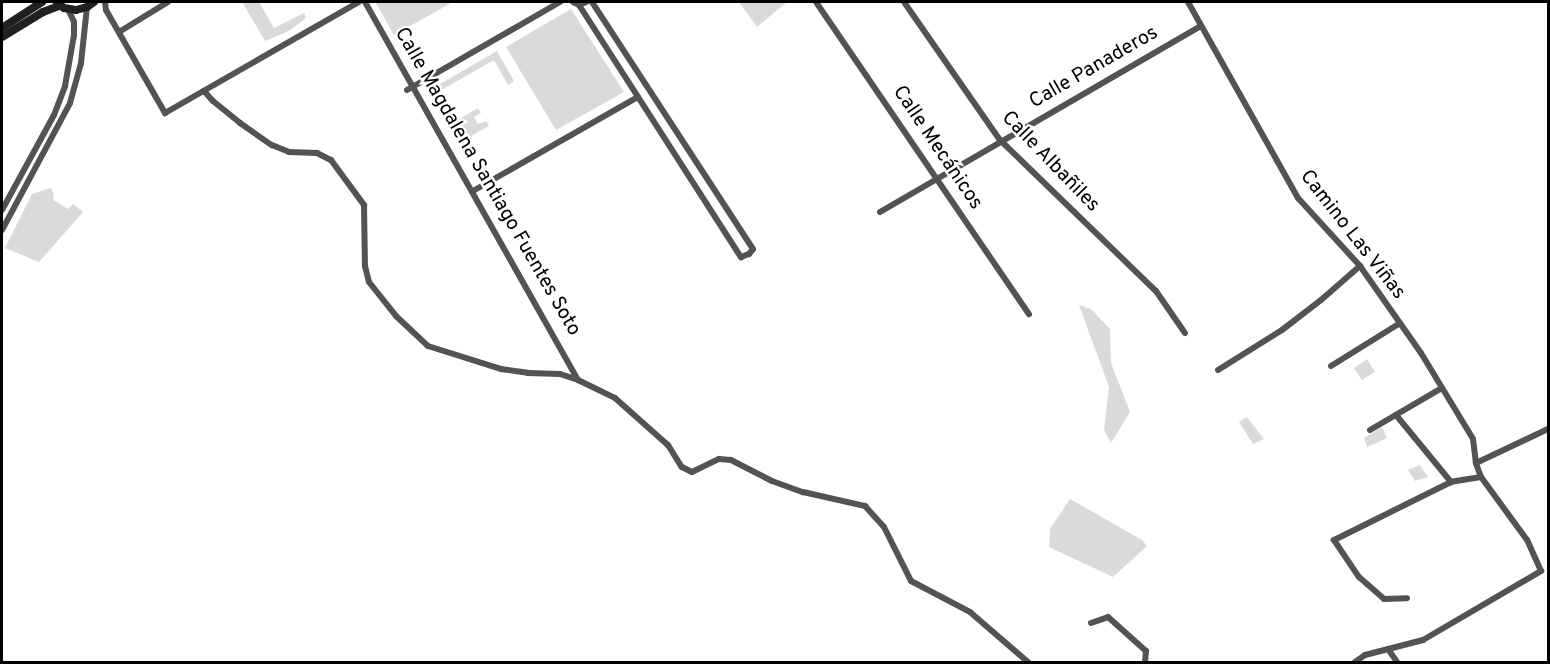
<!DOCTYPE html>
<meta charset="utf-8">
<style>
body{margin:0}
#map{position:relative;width:1550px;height:664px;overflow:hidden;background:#fff;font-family:Overpass,sans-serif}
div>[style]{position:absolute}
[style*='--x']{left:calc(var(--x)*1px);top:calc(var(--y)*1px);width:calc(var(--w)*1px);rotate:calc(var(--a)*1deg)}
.green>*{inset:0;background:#dadada}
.minor>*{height:6px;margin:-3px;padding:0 3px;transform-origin:3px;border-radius:3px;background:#535353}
.secondary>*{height:8px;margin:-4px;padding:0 4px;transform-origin:4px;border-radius:4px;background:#202020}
span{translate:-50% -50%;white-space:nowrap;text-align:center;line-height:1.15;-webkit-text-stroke:4.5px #fff;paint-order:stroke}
.street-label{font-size:20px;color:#000}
.frame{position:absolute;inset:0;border:3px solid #000;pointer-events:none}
</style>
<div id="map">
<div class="green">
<i style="clip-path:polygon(242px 2px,259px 2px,274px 28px,304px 13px,306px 18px,289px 31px,265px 41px)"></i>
<i style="clip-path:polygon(378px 2px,453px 2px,394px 35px,376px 3px)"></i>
<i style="clip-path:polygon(739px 2px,787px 2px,757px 27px)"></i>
<i style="clip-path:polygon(571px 9px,624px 92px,556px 130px,506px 47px)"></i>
<i style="clip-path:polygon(497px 51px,514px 81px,508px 85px,494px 60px,436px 93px,433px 88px)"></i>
<i style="clip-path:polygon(478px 108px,481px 113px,474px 117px,478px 124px,486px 121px,489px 126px,462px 141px,452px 123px)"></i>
<i style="clip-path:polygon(51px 188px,54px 194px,53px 200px,68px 209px,73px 204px,83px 212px,39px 262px,5px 248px,32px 194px)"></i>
<i style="clip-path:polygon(1079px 305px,1091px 309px,1110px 329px,1111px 363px,1130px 412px,1111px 443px,1104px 430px,1109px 387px)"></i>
<i style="clip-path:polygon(1367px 359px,1375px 372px,1362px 380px,1354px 368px)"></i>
<i style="clip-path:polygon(1247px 417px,1264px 439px,1253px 444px,1239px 422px)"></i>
<i style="clip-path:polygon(1382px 427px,1387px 438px,1367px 447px,1364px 438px)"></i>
<i style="clip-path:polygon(1420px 465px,1428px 477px,1415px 481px,1408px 470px)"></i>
<i style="clip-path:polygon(1070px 499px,1142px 540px,1147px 546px,1113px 577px,1049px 547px,1050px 529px)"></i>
</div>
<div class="minor">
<i style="--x:105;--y:2;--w:8;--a:83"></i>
<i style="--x:106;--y:10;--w:119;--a:60.2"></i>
<i style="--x:165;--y:113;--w:224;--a:-29.8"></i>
<i style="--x:365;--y:2;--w:434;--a:60.6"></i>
<i style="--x:573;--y:2;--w:7;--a:27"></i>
<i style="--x:579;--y:5;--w:8;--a:-23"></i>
<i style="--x:816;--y:2;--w:378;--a:55.7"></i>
<i style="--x:904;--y:2;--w:168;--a:55.2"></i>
<i style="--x:1000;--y:140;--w:217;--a:44.1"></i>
<i style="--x:1156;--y:291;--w:51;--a:55.4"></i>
<i style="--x:1188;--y:2;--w:225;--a:60.7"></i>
<i style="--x:1298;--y:198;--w:92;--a:47.6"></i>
<i style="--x:1360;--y:266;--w:106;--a:55"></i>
<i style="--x:1421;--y:353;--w:100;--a:58.8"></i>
<i style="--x:1473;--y:439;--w:24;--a:83"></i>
<i style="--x:579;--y:5;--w:300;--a:57.3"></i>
<i style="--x:741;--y:257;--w:9;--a:-21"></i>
<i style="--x:749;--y:254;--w:6;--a:-51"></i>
<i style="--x:753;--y:249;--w:295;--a:-123.1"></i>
<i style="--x:119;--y:32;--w:57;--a:-31.5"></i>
<i style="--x:407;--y:90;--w:177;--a:-29.9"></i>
<i style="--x:204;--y:91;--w:13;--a:48"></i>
<i style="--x:213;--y:101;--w:35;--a:39"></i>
<i style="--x:240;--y:123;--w:39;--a:35"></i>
<i style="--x:272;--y:145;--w:18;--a:22"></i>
<i style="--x:289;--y:152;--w:28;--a:2"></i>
<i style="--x:317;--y:153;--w:16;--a:27"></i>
<i style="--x:331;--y:160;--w:56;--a:53.7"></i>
<i style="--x:364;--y:205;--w:61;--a:89.1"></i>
<i style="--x:365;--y:266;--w:16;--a:76"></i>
<i style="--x:369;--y:282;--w:43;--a:51.5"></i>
<i style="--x:396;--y:316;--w:44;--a:43.2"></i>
<i style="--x:428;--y:346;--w:77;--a:17.5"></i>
<i style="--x:501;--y:369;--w:27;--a:8"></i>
<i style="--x:528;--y:373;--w:32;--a:2"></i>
<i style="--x:560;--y:374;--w:19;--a:18"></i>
<i style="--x:578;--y:380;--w:41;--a:25.9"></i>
<i style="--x:615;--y:398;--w:71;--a:41.6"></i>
<i style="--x:668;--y:445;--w:26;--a:58"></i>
<i style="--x:682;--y:467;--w:11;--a:27"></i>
<i style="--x:692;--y:472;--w:30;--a:-26"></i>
<i style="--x:719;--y:459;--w:12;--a:5"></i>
<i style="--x:731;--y:460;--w:46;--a:27.1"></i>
<i style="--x:772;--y:481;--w:33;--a:20"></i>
<i style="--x:803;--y:492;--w:64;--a:12.7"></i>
<i style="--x:865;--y:506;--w:28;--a:48"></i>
<i style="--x:884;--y:527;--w:60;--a:63.4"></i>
<i style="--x:911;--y:581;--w:67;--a:27.7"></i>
<i style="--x:970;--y:612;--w:77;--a:40.8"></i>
<i style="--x:473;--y:191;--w:190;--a:-29.7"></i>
<i style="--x:2;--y:210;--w:108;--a:-61.3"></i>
<i style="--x:54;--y:115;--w:31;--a:-69"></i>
<i style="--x:65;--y:86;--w:52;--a:-80"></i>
<i style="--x:74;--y:35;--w:13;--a:-90"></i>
<i style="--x:74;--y:22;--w:14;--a:-115"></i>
<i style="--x:880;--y:212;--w:371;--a:-30.1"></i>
<i style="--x:2;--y:230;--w:144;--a:-61.8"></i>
<i style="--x:70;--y:103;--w:41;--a:-74.6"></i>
<i style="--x:81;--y:63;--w:56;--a:-83.9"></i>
<i style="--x:1331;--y:366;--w:81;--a:-31.9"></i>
<i style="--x:1218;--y:370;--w:75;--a:-32"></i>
<i style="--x:1282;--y:330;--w:49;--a:-37.6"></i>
<i style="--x:1321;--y:300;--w:52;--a:-41.1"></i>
<i style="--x:1396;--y:415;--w:87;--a:50.6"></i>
<i style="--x:1370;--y:430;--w:83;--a:-30.3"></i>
<i style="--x:1481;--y:477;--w:15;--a:-110"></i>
<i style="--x:1476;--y:463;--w:80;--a:-25.3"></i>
<i style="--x:1091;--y:623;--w:18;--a:-19"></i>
<i style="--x:1108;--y:617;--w:51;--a:41.8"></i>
<i style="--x:1146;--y:651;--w:11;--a:95"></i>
<i style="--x:1388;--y:649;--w:16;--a:55"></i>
<i style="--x:1355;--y:662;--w:12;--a:-35"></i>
<i style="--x:1365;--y:655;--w:60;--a:-14.5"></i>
<i style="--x:1423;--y:640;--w:137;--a:-30.3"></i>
<i style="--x:1541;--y:571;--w:34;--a:-114"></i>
<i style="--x:1527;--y:540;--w:78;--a:-126.1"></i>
<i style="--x:1481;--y:477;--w:30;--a:171"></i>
<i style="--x:1451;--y:482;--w:131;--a:153.6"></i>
<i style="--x:1334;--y:540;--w:45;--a:56"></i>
<i style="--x:1359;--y:577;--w:33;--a:41"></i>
<i style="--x:1384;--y:599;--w:23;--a:-2"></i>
</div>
<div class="secondary">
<i style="--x:57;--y:2;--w:9;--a:41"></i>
<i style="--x:64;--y:8;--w:12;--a:9"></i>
<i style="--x:76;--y:10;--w:11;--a:-15"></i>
<i style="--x:87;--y:7;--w:9;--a:-36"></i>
<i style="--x:2;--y:28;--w:48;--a:-33"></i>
<i style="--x:2;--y:37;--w:48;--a:-31.4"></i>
<i style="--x:43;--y:12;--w:19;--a:-21"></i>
</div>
<div class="street-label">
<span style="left:1094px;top:68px;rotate:-30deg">Calle Panaderos</span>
<span style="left:937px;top:148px;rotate:56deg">Calle Mecánicos</span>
<span style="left:1050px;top:162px;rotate:46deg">Calle Albañiles</span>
<span style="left:487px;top:182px;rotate:60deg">Calle Magdalena Santiago Fuentes Soto</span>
<span style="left:1352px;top:235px;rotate:52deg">Camino Las Viñas</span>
</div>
<div class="frame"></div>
</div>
